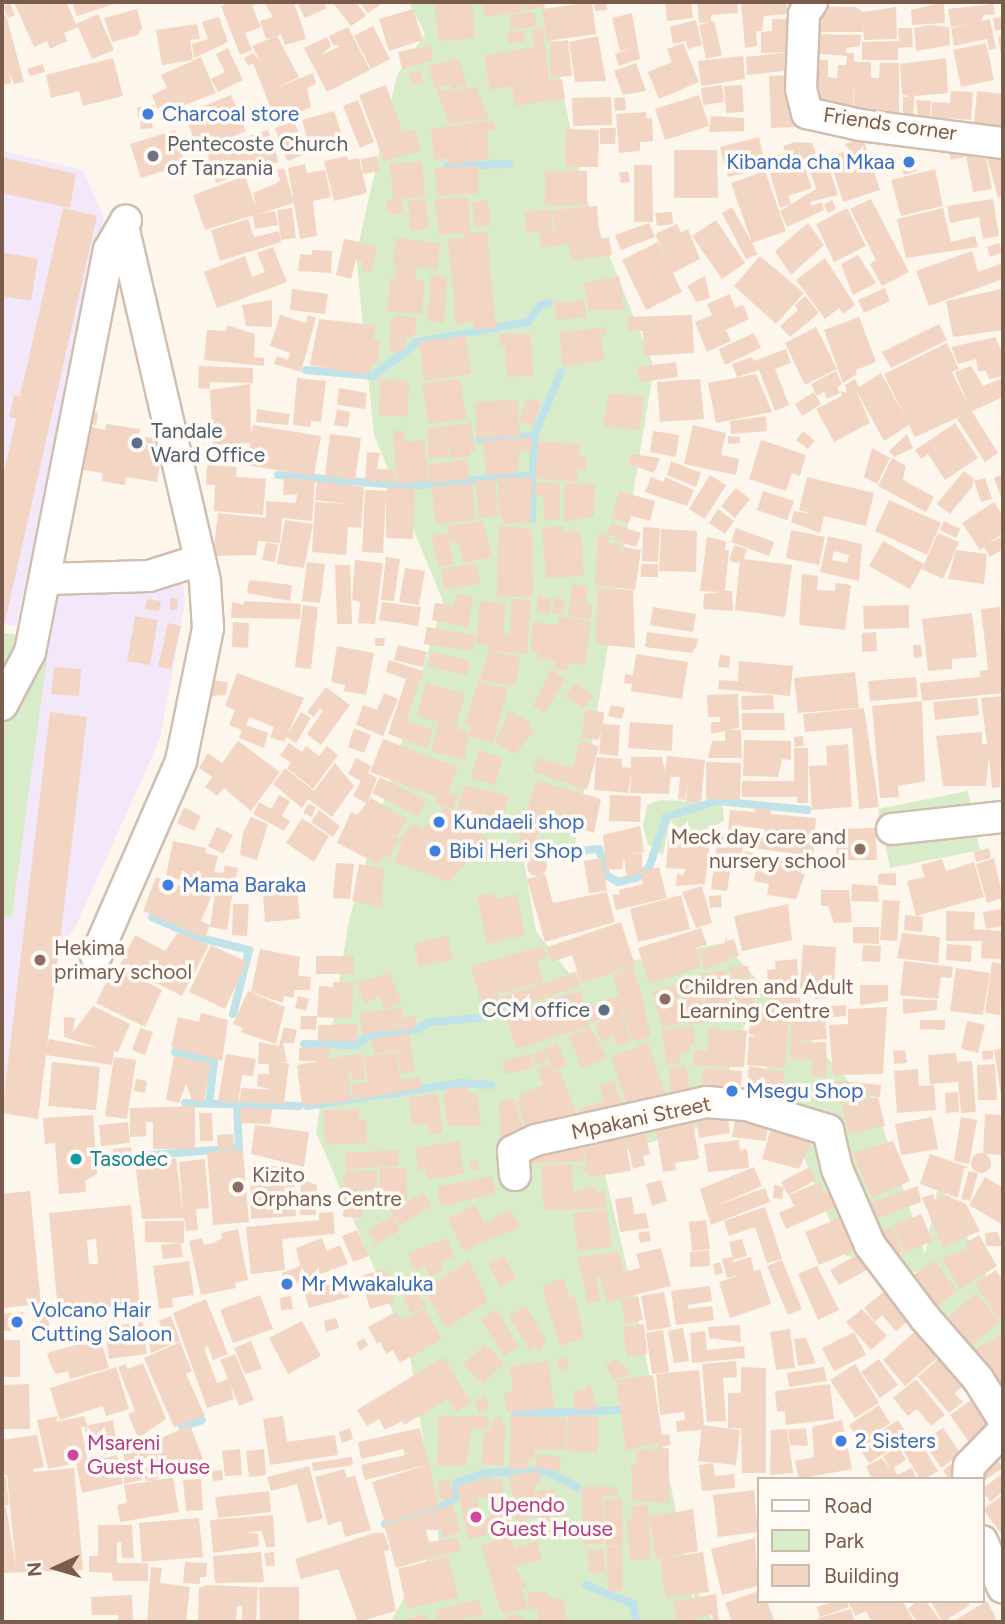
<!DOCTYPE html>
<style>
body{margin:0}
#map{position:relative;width:1005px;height:1624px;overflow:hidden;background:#fdf6ec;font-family:Figtree,sans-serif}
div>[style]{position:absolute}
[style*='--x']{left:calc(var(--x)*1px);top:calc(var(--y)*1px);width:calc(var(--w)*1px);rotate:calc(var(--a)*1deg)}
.education>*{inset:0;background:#f3e8fa}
.green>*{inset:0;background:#d8ecc9}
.stream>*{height:8px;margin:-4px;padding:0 4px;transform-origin:4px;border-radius:4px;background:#bfe3e8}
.building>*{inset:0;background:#f3d5c3}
.round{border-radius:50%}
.roads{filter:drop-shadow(2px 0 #d1beb0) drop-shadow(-2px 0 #d1beb0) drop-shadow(0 2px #d1beb0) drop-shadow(0 -2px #d1beb0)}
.minor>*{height:30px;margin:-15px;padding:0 15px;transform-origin:15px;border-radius:15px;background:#fff}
.dots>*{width:19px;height:19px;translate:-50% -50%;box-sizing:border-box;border:4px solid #fffaf3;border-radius:50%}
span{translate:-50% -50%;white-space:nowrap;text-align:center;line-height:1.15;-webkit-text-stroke:7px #fffaf3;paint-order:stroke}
.shop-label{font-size:21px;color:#366cbe}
.left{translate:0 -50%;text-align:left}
.right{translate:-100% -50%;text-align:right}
.street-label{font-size:21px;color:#7a5c4d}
.worship-label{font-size:21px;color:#5b616d}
.service-label{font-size:21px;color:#4e5e75}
.education-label{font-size:21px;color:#785e54}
.culture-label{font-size:21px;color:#0d838f}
.hotel-label{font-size:21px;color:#b23c85}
.frame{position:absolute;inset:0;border:4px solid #7a5c4d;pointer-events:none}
.legend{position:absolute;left:757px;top:1477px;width:228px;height:126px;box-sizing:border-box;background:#fffaf3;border:2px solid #cabbb1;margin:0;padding:9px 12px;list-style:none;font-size:21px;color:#7a5c4d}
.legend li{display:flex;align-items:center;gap:14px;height:35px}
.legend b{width:35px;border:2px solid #cabbb1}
.north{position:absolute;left:21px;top:1533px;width:70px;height:70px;-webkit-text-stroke:5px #fffaf3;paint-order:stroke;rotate:266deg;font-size:19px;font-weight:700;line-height:28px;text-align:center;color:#7a5c4d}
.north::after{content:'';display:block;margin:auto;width:24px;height:32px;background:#7a5c4d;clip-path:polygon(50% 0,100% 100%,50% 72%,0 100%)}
</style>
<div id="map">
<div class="education">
<i style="clip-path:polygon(2px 151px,83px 170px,104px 218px,16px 626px,2px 624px)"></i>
<i style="clip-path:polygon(59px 580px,183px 584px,185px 604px,160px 739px,75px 928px,53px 957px,35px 1114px,2px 1110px,2px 917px,12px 917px,47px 652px,42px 640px)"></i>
</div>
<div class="green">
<i style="clip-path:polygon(409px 2px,543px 2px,585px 195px,654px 367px,574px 851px,524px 862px,536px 931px,569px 973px,724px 943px,852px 1085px,873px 1098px,925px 1255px,939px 1181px,1003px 1310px,1003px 1449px,923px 1274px,844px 1255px,747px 1019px,710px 1124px,601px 1158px,634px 1297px,694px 1604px,694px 1584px,713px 1622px,390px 1622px,439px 1539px,409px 1350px,316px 1132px,349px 919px,443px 601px,374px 435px,356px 255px,397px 75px,425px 34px)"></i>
<i style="clip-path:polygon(2px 632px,42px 640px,48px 651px,12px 917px,2px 917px)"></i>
<i style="clip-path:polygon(968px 791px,980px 850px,890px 868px,878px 809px)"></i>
<i style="clip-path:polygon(660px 800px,707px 802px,723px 807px,724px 821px,697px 834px,669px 824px,663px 855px,648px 844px,643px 826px,647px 805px)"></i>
</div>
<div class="stream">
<i style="--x:448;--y:166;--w:61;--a:-1.9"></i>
<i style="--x:306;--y:370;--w:67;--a:5.1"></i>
<i style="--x:373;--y:376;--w:56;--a:-37.1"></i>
<i style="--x:418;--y:342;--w:112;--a:-10.3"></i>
<i style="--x:528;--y:322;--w:21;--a:-53"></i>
<i style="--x:541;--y:305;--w:8;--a:-14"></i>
<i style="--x:480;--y:439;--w:54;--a:-3.2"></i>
<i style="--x:278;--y:475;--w:131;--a:4.8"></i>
<i style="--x:409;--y:486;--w:124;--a:-5.1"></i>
<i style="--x:532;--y:519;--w:83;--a:-88.6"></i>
<i style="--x:534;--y:436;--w:69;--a:-67.1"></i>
<i style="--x:504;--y:858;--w:95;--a:-5.4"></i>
<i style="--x:599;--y:849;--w:27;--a:75"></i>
<i style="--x:606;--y:875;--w:14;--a:30"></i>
<i style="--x:618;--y:882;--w:18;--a:-13"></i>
<i style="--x:636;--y:878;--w:16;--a:-38"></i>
<i style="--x:649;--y:868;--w:54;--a:-71.6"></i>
<i style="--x:666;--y:817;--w:52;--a:-17.7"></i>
<i style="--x:716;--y:801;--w:92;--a:5.6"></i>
<i style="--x:152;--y:917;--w:49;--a:24"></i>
<i style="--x:197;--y:937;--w:54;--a:14"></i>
<i style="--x:249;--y:950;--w:66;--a:104"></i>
<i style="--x:304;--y:1044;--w:53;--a:1.1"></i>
<i style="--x:357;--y:1045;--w:14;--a:-39"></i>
<i style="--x:368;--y:1036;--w:50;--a:-8"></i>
<i style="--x:418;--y:1029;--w:13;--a:-32"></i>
<i style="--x:429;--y:1022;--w:50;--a:-4.6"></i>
<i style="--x:175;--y:1052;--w:40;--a:14.4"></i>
<i style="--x:214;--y:1062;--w:42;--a:96.8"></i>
<i style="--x:185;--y:1103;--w:114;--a:1.5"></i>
<i style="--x:307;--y:1106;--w:156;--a:-8.5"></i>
<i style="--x:461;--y:1083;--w:30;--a:4"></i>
<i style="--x:138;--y:1156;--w:101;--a:-4.5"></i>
<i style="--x:239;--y:1148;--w:43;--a:-92.7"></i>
<i style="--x:515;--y:1414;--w:103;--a:-2.2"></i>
<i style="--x:182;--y:1427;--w:21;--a:-19"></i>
<i style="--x:385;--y:1524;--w:59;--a:-16.6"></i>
<i style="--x:442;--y:1507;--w:16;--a:-35"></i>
<i style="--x:455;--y:1498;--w:15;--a:-86"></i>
<i style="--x:456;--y:1483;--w:31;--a:-19"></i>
<i style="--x:485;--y:1473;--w:61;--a:-1.9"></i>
<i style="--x:546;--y:1471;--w:35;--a:27"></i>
<i style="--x:586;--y:1585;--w:51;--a:22"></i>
<i style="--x:633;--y:1604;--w:18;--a:81"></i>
</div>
<div class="building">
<i style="clip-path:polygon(14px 2px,66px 2px,76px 24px,98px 14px,114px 50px,92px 59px,78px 27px,64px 33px,67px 41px,50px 49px,47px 41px,34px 47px)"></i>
<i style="clip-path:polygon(72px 2px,121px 2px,77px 16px)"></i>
<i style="clip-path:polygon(232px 2px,262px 2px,252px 6px,261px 27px,245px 33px,252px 50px,240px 55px,221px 6px)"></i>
<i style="clip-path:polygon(264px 2px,294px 2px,306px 39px,285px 45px,281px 34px,277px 36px,299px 77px,276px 88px,313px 73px,316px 84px,307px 88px,311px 107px,276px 122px,253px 63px,248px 66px,244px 58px,253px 53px,260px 61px,252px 46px,274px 37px,266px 39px,260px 21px,273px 17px)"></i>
<i style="clip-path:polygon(297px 2px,324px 2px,327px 8px,305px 18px)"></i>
<i style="clip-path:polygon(332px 2px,356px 2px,366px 16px,351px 26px)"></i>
<i style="clip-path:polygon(359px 2px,384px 2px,368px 13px)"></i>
<i style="clip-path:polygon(443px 2px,472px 2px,475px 38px,439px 41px,434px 3px)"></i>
<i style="clip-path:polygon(482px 2px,521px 2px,522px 12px,484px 17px)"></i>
<i style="clip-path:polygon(523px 2px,544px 2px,545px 7px,524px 10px)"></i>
<i style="clip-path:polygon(592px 2px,596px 34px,547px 41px,542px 9px)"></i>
<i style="clip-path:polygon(594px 2px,606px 2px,607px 10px,595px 11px)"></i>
<i style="clip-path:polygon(665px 2px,691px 2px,693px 18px,667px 21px)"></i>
<i style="clip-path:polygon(697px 2px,737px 2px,738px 13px,711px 15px,711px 22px,699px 23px)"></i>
<i style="clip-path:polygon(741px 2px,786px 2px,788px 14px,764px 16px,762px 31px,756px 31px,757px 46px,745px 48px)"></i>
<i style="clip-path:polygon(944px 2px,945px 23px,912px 25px,911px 10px)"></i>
<i style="clip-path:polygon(10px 3px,15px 15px,8px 18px,3px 6px)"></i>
<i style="clip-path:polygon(993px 4px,995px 14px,984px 15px,981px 21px,990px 19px,996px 48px,989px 50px,987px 39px,954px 46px,951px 28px,971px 24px,951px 27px,948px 9px)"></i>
<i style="clip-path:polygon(813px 6px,856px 7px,863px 12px,896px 7px,897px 39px,864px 40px,863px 23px,863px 32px,813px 32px)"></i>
<i style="clip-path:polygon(137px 9px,142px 28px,138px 35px,112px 42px,104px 18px)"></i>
<i style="clip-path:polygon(413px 9px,423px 40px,389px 51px,379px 19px)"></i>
<i style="clip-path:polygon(533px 12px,537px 26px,511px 30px,509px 15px)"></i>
<i style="clip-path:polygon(632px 13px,640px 59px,619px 66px,615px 54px,632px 48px,620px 51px,612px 18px)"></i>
<i style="clip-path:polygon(6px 15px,24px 82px,14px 84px,9px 72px,11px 83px,2px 85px,2px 16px)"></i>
<i style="clip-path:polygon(219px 17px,228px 42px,194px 58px,192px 44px,208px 39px,202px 22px)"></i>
<i style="clip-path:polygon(1003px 17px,1003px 29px,995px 31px,993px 18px)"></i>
<i style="clip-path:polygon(772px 19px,793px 19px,795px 52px,761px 53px,761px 32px,772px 31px)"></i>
<i style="clip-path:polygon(696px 20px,702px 45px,688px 49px,686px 41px,673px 44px,670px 27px)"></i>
<i style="clip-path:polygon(714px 21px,722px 55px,706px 59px,699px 25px)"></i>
<i style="clip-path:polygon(197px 24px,200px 39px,190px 40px,193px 60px,162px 65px,156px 30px)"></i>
<i style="clip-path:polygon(929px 25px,949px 27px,950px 45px,916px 51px,914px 28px)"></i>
<i style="clip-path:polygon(373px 26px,390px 59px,371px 69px,354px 36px)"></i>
<i style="clip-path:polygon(348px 27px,370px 70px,327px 92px,304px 48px,327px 37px,331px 46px,322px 55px,340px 46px,333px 45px,329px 36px)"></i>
<i style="clip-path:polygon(543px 28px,549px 80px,562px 79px,565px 98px,515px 106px,512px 86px,490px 90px,484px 55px,534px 47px,532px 30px)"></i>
<i style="clip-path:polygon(898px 28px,912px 28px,913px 47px,898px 48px,898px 60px,862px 60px,862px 42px,899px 41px)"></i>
<i style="clip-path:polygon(523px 31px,524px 42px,508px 43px,507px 33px)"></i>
<i style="clip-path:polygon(810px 34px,861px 35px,860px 46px,846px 48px,846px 53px,854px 53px,854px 62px,871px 62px,871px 78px,879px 78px,880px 63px,899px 63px,899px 112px,854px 111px,854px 82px,853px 109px,810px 108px,811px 59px,828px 60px,828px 77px,837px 78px,838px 65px,846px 65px,847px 56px,809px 53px)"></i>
<i style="clip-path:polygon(598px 36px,606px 81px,575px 82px,569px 42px)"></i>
<i style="clip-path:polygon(1003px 36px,1003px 60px,1002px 60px,998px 37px)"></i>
<i style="clip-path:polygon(568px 40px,572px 76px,550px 78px,550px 42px)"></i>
<i style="clip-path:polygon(683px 43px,699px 82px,659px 99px,648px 72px,672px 62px,667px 49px)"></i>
<i style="clip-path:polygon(986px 43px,994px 80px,961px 87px,953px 50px)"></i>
<i style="clip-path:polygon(430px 45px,433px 60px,402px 69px,398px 52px)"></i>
<i style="clip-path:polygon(228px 48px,243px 80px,218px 92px,211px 79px,225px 72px,216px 54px)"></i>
<i style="clip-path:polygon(792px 52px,793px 70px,747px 75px,746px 57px)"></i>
<i style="clip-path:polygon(743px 56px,745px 79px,701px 86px,698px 61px)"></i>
<i style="clip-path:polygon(201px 57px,216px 93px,169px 111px,166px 105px,157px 108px,152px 95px,167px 88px,161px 75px)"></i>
<i style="clip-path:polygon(113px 58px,123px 96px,83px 106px,79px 91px,51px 98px,46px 75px)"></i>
<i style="clip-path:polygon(459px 58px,467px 85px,451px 89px,450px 84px,440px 87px,441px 91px,477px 87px,489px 119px,449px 124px,428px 67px)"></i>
<i style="clip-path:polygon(946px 58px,948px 93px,914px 96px,913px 124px,903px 124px,903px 97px,910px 97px,902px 94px,900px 64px)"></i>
<i style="clip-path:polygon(636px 63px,646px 91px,623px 95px,614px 71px)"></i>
<i style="clip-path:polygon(43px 64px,45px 72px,30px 76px,27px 69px)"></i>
<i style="clip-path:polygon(420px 71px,423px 82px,413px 84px,408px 74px)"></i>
<i style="clip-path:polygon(793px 75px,795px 127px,771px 128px,769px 76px)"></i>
<i style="clip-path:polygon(386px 85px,402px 130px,392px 135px,415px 129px,421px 151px,384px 161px,359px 95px)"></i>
<i style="clip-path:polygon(722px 85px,724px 102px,703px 105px,701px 88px)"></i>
<i style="clip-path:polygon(742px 85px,744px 112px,726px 113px,724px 86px)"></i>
<i style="clip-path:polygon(951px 91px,973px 92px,971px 120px,931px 117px,932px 102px,950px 103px)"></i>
<i style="clip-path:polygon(977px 91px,1003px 94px,1003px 127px,974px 124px)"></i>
<i style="clip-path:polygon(231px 95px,246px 131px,199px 151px,184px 114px)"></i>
<i style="clip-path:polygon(699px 95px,709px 126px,665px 140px,655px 109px)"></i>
<i style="clip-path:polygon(611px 97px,612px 125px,573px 126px,572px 98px)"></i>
<i style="clip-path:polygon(625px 97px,626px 110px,615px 111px,614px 98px)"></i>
<i style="clip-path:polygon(358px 100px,374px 142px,360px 148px,343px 106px)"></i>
<i style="clip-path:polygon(916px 100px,931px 101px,929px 126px,919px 126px)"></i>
<i style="clip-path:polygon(155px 105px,156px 116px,138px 118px,137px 107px)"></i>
<i style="clip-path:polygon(334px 111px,346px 147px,312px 155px,302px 120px)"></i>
<i style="clip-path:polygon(646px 112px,647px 119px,652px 118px,653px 141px,640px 142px,640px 151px,619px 153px,616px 114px)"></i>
<i style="clip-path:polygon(711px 116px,744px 118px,744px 131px,709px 132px)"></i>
<i style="clip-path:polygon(151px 120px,153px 128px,141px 129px,140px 121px)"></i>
<i style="clip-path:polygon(294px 121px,306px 154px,287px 161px,275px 128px)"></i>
<i style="clip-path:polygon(484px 121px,494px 121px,495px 130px,487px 131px,489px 159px,449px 165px,449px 158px,434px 160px,431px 129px)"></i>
<i style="clip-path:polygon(600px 128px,616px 128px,615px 144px,600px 144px)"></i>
<i style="clip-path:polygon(565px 129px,599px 130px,598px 167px,565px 167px)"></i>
<i style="clip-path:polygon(175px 130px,186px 164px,141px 178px,130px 144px)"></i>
<i style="clip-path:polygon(268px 130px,279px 162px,216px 183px,206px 150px)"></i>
<i style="clip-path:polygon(759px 137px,766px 168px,728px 177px,720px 147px)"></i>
<i style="clip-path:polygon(863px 138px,880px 190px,843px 202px,829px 157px,847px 151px,845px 144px)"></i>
<i style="clip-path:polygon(961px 139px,965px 157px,951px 160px,947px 142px)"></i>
<i style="clip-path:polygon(983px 140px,992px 189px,973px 192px,964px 144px)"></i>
<i style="clip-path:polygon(795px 142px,812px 143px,816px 154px,802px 160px,812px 188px,788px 196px,791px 204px,780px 208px,766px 159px,785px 153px,783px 146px)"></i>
<i style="clip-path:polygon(674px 150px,717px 150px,718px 198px,674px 198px)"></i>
<i style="clip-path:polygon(1003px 153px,1003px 196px,998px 198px,987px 157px)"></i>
<i style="clip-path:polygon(913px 155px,917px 171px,904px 175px,899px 158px)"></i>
<i style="clip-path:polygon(347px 156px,348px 160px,359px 158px,367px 193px,334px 201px,324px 161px)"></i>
<i style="clip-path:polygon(377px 156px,379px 171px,363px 174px,361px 159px)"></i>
<i style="clip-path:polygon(2px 157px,76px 174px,70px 208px,2px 193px)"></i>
<i style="clip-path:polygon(826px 159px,838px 195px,810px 202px,812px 206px,821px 202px,824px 210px,787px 227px,780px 211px,816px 189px,808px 165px)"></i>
<i style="clip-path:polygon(422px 161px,425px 196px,402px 199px,403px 213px,388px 214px,386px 200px,393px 199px,390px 164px)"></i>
<i style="clip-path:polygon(305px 164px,307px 173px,325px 170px,331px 197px,313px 201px,317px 236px,300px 239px,288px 168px)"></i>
<i style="clip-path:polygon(634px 165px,652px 165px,653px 222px,634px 222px)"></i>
<i style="clip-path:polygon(478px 166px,479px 193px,437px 196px,435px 168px)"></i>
<i style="clip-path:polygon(284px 168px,294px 203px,205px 230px,193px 195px,245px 176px,256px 208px,253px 193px,275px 184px,280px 180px,277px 170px)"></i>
<i style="clip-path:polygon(935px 169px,943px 206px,901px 216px,891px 180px)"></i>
<i style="clip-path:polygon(545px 171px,587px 171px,587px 206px,545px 205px)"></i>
<i style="clip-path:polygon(628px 171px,630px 182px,621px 183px,619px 173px)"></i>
<i style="clip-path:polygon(765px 171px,786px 231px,752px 243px,731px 183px)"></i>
<i style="clip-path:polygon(468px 197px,470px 233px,487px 231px,496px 328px,474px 330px,473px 322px,456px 324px,448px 239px,465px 238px,464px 233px,439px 235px,434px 199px)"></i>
<i style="clip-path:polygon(426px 199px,429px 229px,411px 230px,408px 201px)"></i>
<i style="clip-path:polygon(871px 199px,909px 272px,882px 286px,870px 264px,876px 260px,850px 209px)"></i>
<i style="clip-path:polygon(993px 199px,999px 236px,983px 239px,979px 217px,950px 223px,947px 206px)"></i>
<i style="clip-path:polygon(487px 200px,491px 225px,475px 227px,472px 202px)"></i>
<i style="clip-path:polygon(832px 200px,836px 209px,828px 213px,824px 205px)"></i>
<i style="clip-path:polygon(597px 206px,600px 238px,541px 248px,540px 231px,526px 232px,525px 212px,551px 210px,553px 229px,556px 229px,552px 210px)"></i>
<i style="clip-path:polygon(732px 207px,758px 254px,746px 259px,722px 213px)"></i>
<i style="clip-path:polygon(63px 208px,97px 216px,4px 626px,2px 481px,16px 419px,9px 417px,14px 395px,20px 396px)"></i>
<i style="clip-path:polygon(292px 208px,296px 238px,281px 240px,277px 210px)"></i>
<i style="clip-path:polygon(847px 208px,866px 246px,834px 262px,816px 224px)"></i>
<i style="clip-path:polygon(943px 208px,951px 242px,975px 236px,978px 247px,906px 258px,897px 219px)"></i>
<i style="clip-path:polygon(275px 211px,278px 225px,255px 229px,253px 215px)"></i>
<i style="clip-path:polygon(672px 212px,673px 224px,657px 226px,655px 213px)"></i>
<i style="clip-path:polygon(248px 219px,254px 237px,279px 231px,281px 242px,220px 261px,211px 230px)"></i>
<i style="clip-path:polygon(716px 220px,745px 263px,722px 279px,692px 236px)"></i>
<i style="clip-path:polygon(649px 223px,655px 237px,621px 250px,615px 235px)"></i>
<i style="clip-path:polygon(808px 223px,824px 245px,791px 275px,775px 251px)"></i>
<i style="clip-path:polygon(677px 224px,681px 232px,688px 229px,700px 259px,673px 273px,682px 292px,646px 310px,622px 260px,658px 242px,669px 263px,655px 234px)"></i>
<i style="clip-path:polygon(609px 237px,612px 255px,572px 261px,569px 244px)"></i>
<i style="clip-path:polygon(396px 238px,440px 243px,437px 270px,393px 264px)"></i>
<i style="clip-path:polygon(344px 239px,377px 246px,371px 272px,361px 270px,363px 261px,356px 260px,351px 279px,336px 275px)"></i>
<i style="clip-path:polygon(999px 243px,1002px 253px,990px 257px,987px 247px)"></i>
<i style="clip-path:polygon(273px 247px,287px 282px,217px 308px,204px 272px,245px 256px,252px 277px,265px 272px,257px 253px)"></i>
<i style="clip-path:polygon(312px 250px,332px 251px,331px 273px,298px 271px,300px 254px,312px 255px)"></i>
<i style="clip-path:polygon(972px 251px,978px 272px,1003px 263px,1003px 279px,929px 306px,916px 271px)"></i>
<i style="clip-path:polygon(2px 252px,38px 259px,31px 301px,2px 296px)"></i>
<i style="clip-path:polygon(858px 255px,876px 283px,853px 295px,841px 264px)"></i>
<i style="clip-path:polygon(760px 256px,804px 293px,776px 324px,734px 286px)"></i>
<i style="clip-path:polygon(825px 258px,855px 305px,843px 314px,839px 308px,825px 319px,796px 280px)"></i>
<i style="clip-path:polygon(396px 266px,416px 268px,415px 280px,425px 281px,422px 314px,387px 311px,390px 278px,395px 279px)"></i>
<i style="clip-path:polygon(431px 275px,447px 277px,444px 323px,427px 321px)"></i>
<i style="clip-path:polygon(619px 276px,625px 310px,589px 310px,584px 283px)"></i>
<i style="clip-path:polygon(705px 276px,710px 298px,696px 302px,687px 286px)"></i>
<i style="clip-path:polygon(885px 288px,890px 301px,864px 313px,858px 300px)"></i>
<i style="clip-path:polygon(292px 289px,328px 294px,325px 314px,290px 310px)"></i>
<i style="clip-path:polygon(1002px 289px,1003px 330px,953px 337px,946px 301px)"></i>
<i style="clip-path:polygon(730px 294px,735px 308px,743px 305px,749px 319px,726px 330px,731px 341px,707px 352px,695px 322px,712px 315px,707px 304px)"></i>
<i style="clip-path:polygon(805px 296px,819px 313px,790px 337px,780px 326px,798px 310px,795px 305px)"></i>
<i style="clip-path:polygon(272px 300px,272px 327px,246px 326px,242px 305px)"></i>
<i style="clip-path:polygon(584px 300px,586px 317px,556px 320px,555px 303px)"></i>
<i style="clip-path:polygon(280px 315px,306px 323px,308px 315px,316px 318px,301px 372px,274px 364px,277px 356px,288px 360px,290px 353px,270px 346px)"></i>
<i style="clip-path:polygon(396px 315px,417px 318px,415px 335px,405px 338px,404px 351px,389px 351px,390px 321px)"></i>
<i style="clip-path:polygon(692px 315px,694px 353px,644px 356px,643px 331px,628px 331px,627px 317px)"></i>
<i style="clip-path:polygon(859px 317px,876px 362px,856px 370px,857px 374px,843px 383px,824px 330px)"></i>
<i style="clip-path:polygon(319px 319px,376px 325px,373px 340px,379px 340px,379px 358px,366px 375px,310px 365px)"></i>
<i style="clip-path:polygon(939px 324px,947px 340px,891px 368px,882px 352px)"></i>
<i style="clip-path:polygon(227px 325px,255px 334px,254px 357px,264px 358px,264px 366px,204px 360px,207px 330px,226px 331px)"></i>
<i style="clip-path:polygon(606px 327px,607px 335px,601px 335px,604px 360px,563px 366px,559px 333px)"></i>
<i style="clip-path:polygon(816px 327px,837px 369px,805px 385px,785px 343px)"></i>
<i style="clip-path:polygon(511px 333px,531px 335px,533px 376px,507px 377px,505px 346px,500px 346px,499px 334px)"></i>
<i style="clip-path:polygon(754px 333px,761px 348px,725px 365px,719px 349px)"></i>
<i style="clip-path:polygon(466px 336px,471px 374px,424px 381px,419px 342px)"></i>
<i style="clip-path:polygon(995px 337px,1003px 354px,1003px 376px,989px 379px,986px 371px,978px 371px,976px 359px,958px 364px,951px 347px)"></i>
<i style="clip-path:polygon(947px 343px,959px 369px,952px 372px,968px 404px,955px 372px,971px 366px,983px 386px,1003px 378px,1003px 397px,915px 437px,909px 425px,884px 441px,855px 388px,870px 423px,834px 442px,816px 409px,842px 396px,840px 391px,847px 393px,845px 385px,855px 379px,859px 387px,881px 373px,905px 417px,884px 374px)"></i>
<i style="clip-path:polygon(786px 349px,791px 363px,775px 369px,789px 405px,775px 411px,759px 370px,737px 377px,732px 364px,752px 357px,754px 361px)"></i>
<i style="clip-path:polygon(676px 362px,678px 377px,640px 382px,637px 367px)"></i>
<i style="clip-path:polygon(199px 366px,253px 368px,253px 383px,210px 382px,210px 389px,198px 388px)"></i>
<i style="clip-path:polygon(836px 371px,842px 384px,837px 387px,840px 393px,827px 399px,824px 392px,817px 396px,811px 384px)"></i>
<i style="clip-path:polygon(756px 374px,772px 412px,716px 423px,708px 383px)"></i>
<i style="clip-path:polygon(297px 378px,326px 381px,321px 422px,311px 421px,311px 427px,293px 425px)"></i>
<i style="clip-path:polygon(460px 378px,466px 419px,429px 424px,422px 384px)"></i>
<i style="clip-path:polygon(700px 379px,704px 419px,660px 422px,657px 382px)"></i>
<i style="clip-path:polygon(380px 380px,409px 381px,408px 417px,379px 415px)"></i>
<i style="clip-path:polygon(250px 384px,251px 434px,253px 425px,321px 436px,314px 476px,246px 465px,250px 443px,213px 445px,210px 390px)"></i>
<i style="clip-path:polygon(339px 388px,367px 393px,365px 409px,337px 405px)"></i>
<i style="clip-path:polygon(814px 392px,821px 404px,802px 416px,795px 404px)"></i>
<i style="clip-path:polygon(609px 393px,644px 397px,640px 430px,603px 426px)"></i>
<i style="clip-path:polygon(527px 398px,541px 402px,533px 426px,519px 421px)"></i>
<i style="clip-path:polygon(517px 400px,520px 436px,477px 438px,475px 402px)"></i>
<i style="clip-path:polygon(257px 409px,290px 414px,288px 425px,256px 422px)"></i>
<i style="clip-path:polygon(337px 409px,350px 412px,348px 427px,334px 425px)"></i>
<i style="clip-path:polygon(971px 410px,998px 453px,985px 462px,957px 419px)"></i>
<i style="clip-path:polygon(88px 411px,98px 413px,96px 425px,86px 423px)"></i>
<i style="clip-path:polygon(766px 416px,767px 431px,731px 434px,730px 421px)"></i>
<i style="clip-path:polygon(471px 423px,475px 451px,470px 451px,470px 456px,450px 459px,447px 430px,448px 457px,429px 459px,427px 429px)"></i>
<i style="clip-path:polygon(955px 423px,978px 458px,945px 480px,928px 454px,921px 459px,915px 450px)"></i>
<i style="clip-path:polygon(106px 424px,140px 429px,139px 436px,164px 440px,157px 482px,126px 477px,125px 485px,112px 483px,102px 481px,103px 473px,77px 469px,85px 426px,105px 430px)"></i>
<i style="clip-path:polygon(693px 425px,726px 433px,721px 455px,739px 459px,736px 475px,684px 464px)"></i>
<i style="clip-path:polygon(393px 431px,404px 431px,405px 442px,425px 440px,428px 481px,397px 484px)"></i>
<i style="clip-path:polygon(653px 431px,679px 435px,676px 457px,650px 452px)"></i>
<i style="clip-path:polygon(803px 431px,815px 441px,808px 449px,796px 440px)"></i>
<i style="clip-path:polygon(330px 434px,361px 438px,355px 480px,325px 476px)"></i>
<i style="clip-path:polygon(907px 434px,913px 448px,894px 457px,889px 451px)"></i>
<i style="clip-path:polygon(728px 436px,740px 437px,740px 443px,728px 444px)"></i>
<i style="clip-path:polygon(531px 437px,532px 451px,520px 451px,517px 473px,486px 475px,483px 441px)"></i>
<i style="clip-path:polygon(761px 440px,806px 455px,800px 476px,792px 473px,786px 491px,749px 479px)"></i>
<i style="clip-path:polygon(539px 441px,580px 445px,579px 457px,587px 457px,587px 470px,578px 469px,577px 482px,535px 478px)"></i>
<i style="clip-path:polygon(872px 448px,890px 458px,877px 484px,864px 477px)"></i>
<i style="clip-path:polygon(367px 452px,380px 453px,377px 469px,395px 470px,394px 482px,365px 481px)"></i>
<i style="clip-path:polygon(632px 454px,660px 458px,654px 473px,628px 464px)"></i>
<i style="clip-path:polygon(892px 458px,906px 466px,903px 480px,934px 497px,926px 512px,878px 486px)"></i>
<i style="clip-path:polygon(467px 460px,469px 479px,430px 483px,428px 464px)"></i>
<i style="clip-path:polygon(671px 461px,701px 473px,696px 487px,667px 475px)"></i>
<i style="clip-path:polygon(207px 465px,237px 467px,236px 477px,266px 479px,263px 515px,214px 511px,215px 485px,206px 485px)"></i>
<i style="clip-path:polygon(964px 471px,974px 479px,972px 487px,950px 514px,937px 504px)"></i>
<i style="clip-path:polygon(1003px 474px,1003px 502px,994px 478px)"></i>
<i style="clip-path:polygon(710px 475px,726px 485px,705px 519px,689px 509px)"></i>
<i style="clip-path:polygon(498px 477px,532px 478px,530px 523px,504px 523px,500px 517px,500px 509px,506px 509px,498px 508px)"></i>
<i style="clip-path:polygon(651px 477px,664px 482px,665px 477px,694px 490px,687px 506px,645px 492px)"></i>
<i style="clip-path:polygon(807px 477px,874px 493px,866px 526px,824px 516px,820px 533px,791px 522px,794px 511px,813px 514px,799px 510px)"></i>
<i style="clip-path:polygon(284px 478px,315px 480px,312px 521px,282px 518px,280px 543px,258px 541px,256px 555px,213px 556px,218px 513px,266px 518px,266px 501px,296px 503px,297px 494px,283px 495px)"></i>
<i style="clip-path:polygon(985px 478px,992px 499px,981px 502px,974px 481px)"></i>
<i style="clip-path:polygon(495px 479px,498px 516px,479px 518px,475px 481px)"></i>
<i style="clip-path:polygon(317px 481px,364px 487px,361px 528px,348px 527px,346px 555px,312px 552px,315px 502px,349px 504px,315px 500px)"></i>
<i style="clip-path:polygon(535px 482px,560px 483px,560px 520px,544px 520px,544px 496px,535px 495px)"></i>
<i style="clip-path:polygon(472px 483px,475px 520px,436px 524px,432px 486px)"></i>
<i style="clip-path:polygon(564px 483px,595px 484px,594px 516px,564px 522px)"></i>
<i style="clip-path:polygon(387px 487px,415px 488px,413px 539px,386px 538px,386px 495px,383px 553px,362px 552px,365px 490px,387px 491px)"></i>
<i style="clip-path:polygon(736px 488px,750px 499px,735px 518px,721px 506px)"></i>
<i style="clip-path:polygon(619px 491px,655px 501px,650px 521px,631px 516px,629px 523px,612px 518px)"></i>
<i style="clip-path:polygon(763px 491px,794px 501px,787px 520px,757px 510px)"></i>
<i style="clip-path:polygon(889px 500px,941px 523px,927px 555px,875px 531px)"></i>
<i style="clip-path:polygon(994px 502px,1003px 516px,1003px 533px,988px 544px,1003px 536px,1003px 549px,990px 557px,984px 547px,980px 550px,962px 523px)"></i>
<i style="clip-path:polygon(718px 509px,734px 521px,725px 534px,709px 523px)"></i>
<i style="clip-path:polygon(285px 520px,313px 524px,304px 568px,277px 564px)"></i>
<i style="clip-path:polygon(483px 521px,492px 557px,463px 563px,459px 542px,450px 543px,447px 526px)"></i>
<i style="clip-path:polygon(944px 521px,960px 529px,956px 538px,940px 530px)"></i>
<i style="clip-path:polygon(611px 523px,641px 533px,636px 547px,610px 539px,616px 537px,607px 534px)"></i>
<i style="clip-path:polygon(499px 525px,532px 530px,533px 597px,497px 597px)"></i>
<i style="clip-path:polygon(563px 526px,563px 532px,580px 530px,584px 576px,546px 578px,542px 528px)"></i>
<i style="clip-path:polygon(643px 527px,660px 528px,658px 562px,642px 561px)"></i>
<i style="clip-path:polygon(736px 528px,774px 542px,769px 556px,731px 542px)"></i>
<i style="clip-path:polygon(661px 529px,697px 531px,696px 572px,659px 571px)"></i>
<i style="clip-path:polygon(791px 530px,825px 537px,819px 565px,786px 558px)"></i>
<i style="clip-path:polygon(447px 533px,453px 564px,438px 567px,432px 536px)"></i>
<i style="clip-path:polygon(938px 533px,959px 542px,943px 579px,922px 569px)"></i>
<i style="clip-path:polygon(598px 534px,609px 536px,608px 543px,622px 544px,620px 554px,624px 547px,641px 550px,635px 590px,595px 585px)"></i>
<i style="clip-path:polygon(evenodd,828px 536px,862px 544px,859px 581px,820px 572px,828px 536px,834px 551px,849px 555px,847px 563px,832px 560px,834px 551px)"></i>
<i style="clip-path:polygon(707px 537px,726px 541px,725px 550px,729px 550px,725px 591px,732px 591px,733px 611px,703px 609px,704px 594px,721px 592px,700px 591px)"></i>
<i style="clip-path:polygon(883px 541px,924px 564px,910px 589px,869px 566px)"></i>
<i style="clip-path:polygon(266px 542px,278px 545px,275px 562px,262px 560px)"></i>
<i style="clip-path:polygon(734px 545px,747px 549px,744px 559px,792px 565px,785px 617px,735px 610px,740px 558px,738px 563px,729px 561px)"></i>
<i style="clip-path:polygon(956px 550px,987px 554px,984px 584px,948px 579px)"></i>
<i style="clip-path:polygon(386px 557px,400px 559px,394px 601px,381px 600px)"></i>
<i style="clip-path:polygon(355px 560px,383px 563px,375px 624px,358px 623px,360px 602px,352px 600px)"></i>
<i style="clip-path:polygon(307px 562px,325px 564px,320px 603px,302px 601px)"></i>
<i style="clip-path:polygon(476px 563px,480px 584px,444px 590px,441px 569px)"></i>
<i style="clip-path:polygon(641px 564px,658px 564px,658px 577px,641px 577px)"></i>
<i style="clip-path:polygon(335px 565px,350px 565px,352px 624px,337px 624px)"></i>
<i style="clip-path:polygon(405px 568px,425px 571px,419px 605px,399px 602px)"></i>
<i style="clip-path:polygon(802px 574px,818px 576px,817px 590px,835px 591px,836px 583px,851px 585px,845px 630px,799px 625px)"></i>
<i style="clip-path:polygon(249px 580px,292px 585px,290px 601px,247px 593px)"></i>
<i style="clip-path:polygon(572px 584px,588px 586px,586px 604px,570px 602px)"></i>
<i style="clip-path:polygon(597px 588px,633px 590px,635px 648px,596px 644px)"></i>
<i style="clip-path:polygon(456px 594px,473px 597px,468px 627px,432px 620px,435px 603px,454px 606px)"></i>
<i style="clip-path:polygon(538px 596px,552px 598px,550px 613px,536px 611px)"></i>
<i style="clip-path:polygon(170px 598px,178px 599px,177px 610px,170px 610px)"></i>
<i style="clip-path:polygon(554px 598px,564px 600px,563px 614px,552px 613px)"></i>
<i style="clip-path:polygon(147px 599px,161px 601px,159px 611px,145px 609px)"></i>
<i style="clip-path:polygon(512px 599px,531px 600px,527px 654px,488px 651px,488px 645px,476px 643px,480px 601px,505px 604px,503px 633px,510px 634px)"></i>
<i style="clip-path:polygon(244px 601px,301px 604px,300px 619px,231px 618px,232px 602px,244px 605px)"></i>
<i style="clip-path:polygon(382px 602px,421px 607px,418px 626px,379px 620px)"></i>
<i style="clip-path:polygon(569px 603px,592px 605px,591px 619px,568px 617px)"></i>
<i style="clip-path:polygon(303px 605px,318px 607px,311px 669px,295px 667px)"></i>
<i style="clip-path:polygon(909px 605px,909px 628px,864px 629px,863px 606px)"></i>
<i style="clip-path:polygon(653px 607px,696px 614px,693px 632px,650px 625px)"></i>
<i style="clip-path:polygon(1000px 607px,1003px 693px,922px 701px,920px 683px,980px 677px,980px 671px,988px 670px,981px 609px)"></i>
<i style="clip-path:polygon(972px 613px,977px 657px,952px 659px,952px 669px,928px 671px,922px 619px)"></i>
<i style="clip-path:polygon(135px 616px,158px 620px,150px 665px,127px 661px)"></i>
<i style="clip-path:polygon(559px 617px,591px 621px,585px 665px,568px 663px,567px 671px,554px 669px,555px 660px,538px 658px,538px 653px,531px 652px,532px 622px,558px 625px)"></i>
<i style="clip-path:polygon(233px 622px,249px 623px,248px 648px,232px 647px)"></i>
<i style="clip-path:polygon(168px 623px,181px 626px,171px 669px,158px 667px)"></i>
<i style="clip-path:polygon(427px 627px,475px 635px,473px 651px,424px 644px)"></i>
<i style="clip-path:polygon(647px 632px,698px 639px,697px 645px,692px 653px,645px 647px)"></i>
<i style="clip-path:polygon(876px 632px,877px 651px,862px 652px,862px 633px)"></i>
<i style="clip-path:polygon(375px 638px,385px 638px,384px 646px,375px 646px)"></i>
<i style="clip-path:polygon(398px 645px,427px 652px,423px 667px,394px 660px)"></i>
<i style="clip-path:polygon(913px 645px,921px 645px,922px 657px,914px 658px)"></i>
<i style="clip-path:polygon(337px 646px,374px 653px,366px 695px,344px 691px,345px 685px,331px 682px)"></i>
<i style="clip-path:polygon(488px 651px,520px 657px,515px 686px,480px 680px)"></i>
<i style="clip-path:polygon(431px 652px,470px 660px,467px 675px,428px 667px)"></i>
<i style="clip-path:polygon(636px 654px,688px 662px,682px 699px,631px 691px,632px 684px,624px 683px,625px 674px,633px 675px)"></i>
<i style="clip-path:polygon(720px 655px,730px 656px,729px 668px,718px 667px)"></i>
<i style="clip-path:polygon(389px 660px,423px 671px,407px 721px,433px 730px,427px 748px,388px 734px,406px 679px,386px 672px)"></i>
<i style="clip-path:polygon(739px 661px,793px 666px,790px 696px,718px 689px,719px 680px,738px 681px)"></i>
<i style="clip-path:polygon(54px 667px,81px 669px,79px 696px,51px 694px)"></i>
<i style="clip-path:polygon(551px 669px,565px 679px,545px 713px,533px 706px)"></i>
<i style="clip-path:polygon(855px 672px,859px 708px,798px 713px,794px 678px)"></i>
<i style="clip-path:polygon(237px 673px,304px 698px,284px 742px,270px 737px,274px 727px,249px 717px,246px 725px,268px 733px,264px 748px,239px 738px,242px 730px,229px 725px,235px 710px,225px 706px)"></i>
<i style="clip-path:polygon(916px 677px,918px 697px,870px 701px,868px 681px)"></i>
<i style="clip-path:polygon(211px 680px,228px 682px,226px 695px,210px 696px)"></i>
<i style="clip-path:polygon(478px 681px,508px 689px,493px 743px,469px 736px,471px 726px,466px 724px)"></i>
<i style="clip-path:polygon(426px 683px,465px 694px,456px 728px,469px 732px,464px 760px,431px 751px,438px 722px,417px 716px)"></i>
<i style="clip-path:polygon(575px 683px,593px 696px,584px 708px,565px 697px)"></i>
<i style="clip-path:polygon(326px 687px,350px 705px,321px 745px,307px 734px,323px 711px,320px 708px,314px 717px,307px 712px)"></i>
<i style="clip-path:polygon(384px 693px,398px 699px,383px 736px,356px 725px,363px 705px,377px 710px)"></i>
<i style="clip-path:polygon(738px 694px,739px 728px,711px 734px,711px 722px,720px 722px,720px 717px,708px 717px,707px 695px)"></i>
<i style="clip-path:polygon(773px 695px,774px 709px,742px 710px,741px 696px)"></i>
<i style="clip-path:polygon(1003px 696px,1000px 787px,992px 788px,989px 756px,986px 786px,943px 786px,936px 736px,982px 732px,982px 744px,987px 744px,981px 698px)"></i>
<i style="clip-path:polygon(977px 698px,979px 715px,935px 720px,933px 702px)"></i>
<i style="clip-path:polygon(922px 701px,925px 781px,898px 786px,899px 797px,880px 798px,872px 706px)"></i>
<i style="clip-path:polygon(611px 705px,625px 708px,622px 719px,608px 716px)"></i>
<i style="clip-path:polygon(864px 708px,879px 807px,859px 809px,852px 728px,805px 732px,803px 714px)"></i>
<i style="clip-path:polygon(509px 710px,532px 723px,529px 727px,535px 730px,515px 754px,495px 743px)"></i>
<i style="clip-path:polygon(585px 710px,604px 712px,603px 724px,620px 725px,618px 756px,599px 754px,601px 730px,599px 740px,582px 738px)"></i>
<i style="clip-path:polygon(50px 712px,87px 717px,47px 1048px,49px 1039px,98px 1048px,64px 1037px,64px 1017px,75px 1018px,73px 1032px,93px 1006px,130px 1024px,118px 1052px,114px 1051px,112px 1065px,46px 1055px,38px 1119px,2px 1113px)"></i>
<i style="clip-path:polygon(301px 712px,311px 718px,296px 743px,286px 737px)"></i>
<i style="clip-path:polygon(742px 713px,784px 713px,785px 730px,742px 730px)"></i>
<i style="clip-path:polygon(630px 722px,673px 725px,672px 751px,628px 748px)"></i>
<i style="clip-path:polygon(354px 728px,371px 735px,364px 753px,348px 747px)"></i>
<i style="clip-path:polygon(725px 730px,741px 730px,742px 758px,708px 758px,712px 741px,725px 741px)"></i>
<i style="clip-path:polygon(803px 736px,804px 746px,795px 747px,794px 737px)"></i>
<i style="clip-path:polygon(383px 739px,458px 767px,448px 792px,458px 796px,453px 810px,434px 803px,437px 797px,370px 772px)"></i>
<i style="clip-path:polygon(744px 740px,791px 741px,791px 760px,782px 759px,778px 777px,743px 776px)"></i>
<i style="clip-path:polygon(238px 741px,280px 772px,251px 811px,224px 788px,217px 796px,205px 787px,212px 777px,199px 768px,208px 753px,222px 763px)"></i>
<i style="clip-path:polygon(580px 741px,599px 746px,587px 790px,533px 772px,537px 758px,573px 768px)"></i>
<i style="clip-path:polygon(289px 743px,302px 752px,306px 746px,319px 756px,327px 746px,338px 755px,313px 789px,287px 768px,291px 763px,280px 755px)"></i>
<i style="clip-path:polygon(848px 744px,852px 807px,812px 810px,809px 766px,827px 765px,826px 746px)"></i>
<i style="clip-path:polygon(794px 748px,808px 748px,808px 803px,797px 803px,797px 797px,742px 797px,742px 781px,794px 781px)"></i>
<i style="clip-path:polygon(479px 750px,503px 758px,495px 785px,471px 778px)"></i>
<i style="clip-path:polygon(667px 756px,705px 760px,701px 803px,686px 801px,688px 779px,685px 800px,678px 799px,680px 777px,670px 777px,671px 771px,669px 794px,630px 793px,631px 774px,628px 793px,594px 790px,596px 757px,622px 759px,622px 767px,631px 768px,631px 757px,662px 757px,665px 771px)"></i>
<i style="clip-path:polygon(356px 758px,371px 766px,368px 773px,377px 778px,367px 804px,353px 796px,361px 781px,348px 774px)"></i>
<i style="clip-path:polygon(706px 762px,741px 763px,740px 800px,706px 799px)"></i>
<i style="clip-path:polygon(335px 763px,354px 786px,332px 817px,308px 799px,302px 808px,273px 784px,285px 768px,314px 791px)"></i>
<i style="clip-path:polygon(380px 777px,426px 800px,418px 816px,372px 793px)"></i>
<i style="clip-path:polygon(536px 780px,601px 799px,594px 833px,527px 811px)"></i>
<i style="clip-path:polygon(464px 786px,509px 795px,500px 828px,457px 812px)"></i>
<i style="clip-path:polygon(279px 795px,290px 801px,282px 816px,290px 821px,284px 831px,253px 814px,259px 802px,271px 809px)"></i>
<i style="clip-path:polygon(610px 795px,641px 796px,640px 822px,609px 821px)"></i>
<i style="clip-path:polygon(371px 798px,407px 819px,397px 837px,368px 821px,399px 840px,389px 858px,383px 855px,378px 864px,337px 843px,351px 812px,357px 815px)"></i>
<i style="clip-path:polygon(308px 804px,316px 807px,312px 817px,303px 813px)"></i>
<i style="clip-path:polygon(184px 807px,201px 816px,194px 831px,177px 823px)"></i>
<i style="clip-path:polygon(445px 808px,495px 844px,488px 853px,479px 860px,468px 850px,461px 858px,467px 863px,449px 882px,394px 862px,402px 843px,399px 840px,413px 823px,422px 829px)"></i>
<i style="clip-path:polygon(755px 808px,771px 809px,770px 814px,816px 818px,813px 856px,744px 847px,745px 833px,763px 835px,764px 829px,741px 826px,740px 841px,727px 840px,730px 810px,755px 812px)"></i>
<i style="clip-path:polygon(319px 810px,340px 826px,333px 837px,311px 822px)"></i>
<i style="clip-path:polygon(526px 815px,542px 819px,533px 851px,518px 848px,521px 833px,532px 835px,521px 832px)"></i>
<i style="clip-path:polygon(251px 817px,268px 824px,257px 860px,240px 855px,243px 832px)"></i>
<i style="clip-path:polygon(302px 818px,329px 836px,314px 862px,286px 843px)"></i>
<i style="clip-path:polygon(640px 826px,644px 852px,627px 854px,642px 853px,642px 871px,627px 879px,624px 857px,622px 869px,606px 870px,603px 835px)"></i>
<i style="clip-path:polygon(217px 827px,233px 835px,223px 854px,208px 846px)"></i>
<i style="clip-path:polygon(875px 828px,877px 860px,836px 860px,836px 829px)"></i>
<i style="clip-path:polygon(669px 831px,680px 832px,680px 838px,710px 840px,705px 884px,676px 886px,677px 874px,684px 875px,685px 869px,666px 868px)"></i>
<i style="clip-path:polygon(719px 831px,727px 831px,726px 843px,718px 842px)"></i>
<i style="clip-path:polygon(173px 841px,206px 848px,205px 853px,218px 856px,214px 872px,223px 873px,225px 865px,238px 868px,234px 888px,166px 877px)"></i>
<i style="clip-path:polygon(717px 843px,743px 847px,742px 860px,732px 858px,727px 891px,711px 889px)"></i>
<i style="clip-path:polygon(989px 848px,991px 858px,976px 862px,974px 852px)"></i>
<i style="clip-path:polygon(745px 851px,753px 853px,752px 863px,743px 861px)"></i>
<i style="clip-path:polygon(758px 854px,803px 861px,801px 874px,805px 874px,796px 899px,767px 895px,769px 884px,754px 881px)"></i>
<i class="round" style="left:527px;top:856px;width:20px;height:20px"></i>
<i style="clip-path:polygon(602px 858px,607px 891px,589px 893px,584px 861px)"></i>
<i style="clip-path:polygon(994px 858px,1003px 898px,987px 903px,976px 864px)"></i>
<i style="clip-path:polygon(942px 859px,946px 871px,974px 862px,984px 897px,916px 916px,907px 881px,925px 877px,921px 865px)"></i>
<i style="clip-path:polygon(336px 863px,354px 864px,350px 899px,333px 898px)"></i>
<i style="clip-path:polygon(359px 864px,384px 869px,382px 907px,352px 901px)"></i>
<i style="clip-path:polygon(659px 867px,667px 898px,616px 910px,612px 894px,620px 895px,619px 890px,643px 884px,640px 872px)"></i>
<i style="clip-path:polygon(896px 873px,896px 886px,878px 884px,878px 874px)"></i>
<i style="clip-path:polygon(545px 874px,553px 903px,607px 892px,615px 922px,545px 942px,527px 879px)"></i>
<i style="clip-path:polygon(156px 877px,211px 897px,201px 921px,210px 925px,205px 938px,143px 911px)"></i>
<i style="clip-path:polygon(280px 878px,281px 890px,297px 888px,300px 919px,265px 922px,262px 879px)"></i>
<i style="clip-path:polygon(852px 884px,877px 886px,879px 902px,851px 901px)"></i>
<i style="clip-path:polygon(702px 886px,712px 923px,696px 928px,682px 892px)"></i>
<i style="clip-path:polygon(216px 887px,233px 890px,227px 930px,210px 927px)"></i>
<i style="clip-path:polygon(821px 890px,849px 890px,852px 922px,834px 923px,828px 906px,821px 906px)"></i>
<i style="clip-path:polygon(493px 893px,494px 899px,517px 894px,525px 935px,487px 944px,477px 896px)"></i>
<i style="clip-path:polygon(681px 895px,690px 929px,638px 942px,630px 909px)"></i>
<i style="clip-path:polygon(721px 895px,722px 907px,710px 908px,709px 896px)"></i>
<i style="clip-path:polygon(883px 900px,900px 901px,897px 941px,880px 940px)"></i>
<i style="clip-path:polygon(233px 904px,249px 904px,247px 936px,232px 935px)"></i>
<i style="clip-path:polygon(788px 904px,792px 940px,742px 951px,734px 916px)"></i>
<i style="clip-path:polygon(1003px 909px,1003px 926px,986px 929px,983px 912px)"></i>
<i style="clip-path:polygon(946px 911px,975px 912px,974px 929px,1003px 931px,1003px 959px,981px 958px,982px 941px,946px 941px)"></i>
<i style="clip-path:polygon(905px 915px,923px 917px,922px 932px,904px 930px)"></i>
<i style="clip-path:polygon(621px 922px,635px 965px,581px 983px,572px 955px,552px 962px,547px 947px)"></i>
<i style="clip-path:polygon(853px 927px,879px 927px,879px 944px,853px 943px)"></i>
<i style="clip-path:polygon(701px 928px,707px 945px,696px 948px,701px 967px,649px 984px,638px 948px)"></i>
<i style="clip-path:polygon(178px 932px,209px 945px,182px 996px,120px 965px,135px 935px,165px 951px)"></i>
<i style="clip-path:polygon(902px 933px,940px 937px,938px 963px,897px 958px)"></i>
<i style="clip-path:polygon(448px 936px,453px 960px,419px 966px,414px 943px)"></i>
<i style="clip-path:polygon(726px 936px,727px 941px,734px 939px,739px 956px,731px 959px,726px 948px,730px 960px,704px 969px,699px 952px,725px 943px)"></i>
<i style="clip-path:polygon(947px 944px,972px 946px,971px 962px,946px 960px)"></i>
<i style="clip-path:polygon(211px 945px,247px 962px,225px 1009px,189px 992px)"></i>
<i style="clip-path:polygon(803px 945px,836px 947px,834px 990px,800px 988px)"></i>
<i style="clip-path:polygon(863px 945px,881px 946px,880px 962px,862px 961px)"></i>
<i style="clip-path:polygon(544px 946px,547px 957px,538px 960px,543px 982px,497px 994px,500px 1005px,483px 1010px,471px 966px)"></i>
<i style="clip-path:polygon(260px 949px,300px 957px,298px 976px,311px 977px,310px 990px,295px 990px,293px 998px,284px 996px,283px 1003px,251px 992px)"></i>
<i style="clip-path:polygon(316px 956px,354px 956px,354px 974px,316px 974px)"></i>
<i style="clip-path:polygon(797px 959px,801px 1008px,846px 1005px,846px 1016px,825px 1018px,827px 1039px,792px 1042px,789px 1009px,770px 1010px,767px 970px,776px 969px,775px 961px)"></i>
<i style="clip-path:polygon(904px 961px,953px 967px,951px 978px,941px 977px,938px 999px,900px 995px)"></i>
<i style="clip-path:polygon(992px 962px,1003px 964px,1000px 1015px,985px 1013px)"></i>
<i style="clip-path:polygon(114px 966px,162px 990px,145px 1027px,96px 1003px)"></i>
<i style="clip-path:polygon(735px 966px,748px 966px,755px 1006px,738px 1010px,729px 968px)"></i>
<i style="clip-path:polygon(632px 967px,645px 1003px,593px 1023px,587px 1007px,619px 995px,612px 975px)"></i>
<i style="clip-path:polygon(956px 968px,990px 973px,983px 1015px,950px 1011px)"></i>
<i style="clip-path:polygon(725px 970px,733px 1017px,708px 1022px,701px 974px)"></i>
<i style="clip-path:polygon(389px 973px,402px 1002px,385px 1009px,380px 996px,365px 1003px,356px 983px)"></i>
<i style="clip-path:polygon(576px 973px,580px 986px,505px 1011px,500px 997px)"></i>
<i style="clip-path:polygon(699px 979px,706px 1022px,689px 1025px,678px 982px)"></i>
<i style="clip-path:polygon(333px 982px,353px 983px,352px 1019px,317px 1017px,319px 986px,333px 987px)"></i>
<i style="clip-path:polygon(675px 985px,685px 1021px,662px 1028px,652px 992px)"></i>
<i style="clip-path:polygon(860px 985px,888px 985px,888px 1001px,860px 1005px)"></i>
<i style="clip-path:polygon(248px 991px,285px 1007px,276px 1044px,241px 1032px,243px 1028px,233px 1024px)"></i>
<i style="clip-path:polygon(580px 991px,590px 1026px,516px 1049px,506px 1013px)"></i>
<i style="clip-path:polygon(828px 991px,829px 998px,815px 999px,814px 992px)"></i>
<i style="clip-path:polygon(298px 996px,309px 999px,306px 1011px,295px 1008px)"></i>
<i style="clip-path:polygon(903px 999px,937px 1000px,937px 1010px,903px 1014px)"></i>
<i style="clip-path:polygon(757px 1003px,765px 1004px,765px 1011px,789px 1013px,785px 1068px,747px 1065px,749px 1036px,757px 1037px,748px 1033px)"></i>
<i style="clip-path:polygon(643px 1004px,651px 1036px,640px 1041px,633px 1039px,622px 1014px)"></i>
<i style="clip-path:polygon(887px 1007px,883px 1074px,833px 1075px,829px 1025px,848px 1024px,848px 1009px)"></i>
<i style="clip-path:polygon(402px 1008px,403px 1018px,415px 1016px,416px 1028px,362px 1034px,360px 1013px)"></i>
<i style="clip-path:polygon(201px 1013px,228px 1020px,222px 1061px,171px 1047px,178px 1017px,199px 1022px)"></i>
<i style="clip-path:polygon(620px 1013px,632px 1040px,617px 1047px,613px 1036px,602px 1041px,595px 1024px)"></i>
<i style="clip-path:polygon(301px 1016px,317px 1016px,316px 1030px,300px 1029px)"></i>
<i style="clip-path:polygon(920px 1020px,945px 1020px,945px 1030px,920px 1029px)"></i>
<i style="clip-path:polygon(967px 1021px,985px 1025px,978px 1053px,961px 1049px)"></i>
<i style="clip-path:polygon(357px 1024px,357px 1041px,318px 1041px,318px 1025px)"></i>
<i style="clip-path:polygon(693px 1026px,695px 1044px,689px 1044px,690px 1052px,679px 1054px,680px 1063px,667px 1065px,662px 1030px)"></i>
<i style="clip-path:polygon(284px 1027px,297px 1030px,294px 1043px,283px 1043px,287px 1062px,278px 1062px,289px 1063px,284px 1104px,240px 1102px,241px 1088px,273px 1090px,257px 1086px,258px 1074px,269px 1074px,269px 1064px,258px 1064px,259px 1042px,279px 1046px)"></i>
<i style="clip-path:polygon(590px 1027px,607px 1058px,582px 1068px,569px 1036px)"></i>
<i style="clip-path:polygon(140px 1028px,153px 1032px,145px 1055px,132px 1050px)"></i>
<i style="clip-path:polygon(708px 1028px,747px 1031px,744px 1067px,693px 1066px,694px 1050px,708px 1051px)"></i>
<i style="clip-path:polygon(409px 1033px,415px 1072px,401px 1073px,398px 1050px,374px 1054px,371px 1039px)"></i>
<i style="clip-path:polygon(826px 1042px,827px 1076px,812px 1076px,812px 1059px,790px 1059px,790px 1043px)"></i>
<i style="clip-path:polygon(557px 1043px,567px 1066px,554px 1072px,543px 1050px)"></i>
<i style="clip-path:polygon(648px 1043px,668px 1101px,630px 1114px,611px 1056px)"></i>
<i style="clip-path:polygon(329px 1047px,329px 1061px,299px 1061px,299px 1048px)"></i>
<i style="clip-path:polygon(1003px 1048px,1003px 1101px,1002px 1101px,994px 1050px)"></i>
<i style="clip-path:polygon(542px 1050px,547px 1061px,536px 1065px,532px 1055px)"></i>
<i style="clip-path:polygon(905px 1050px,907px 1063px,894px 1064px,893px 1051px)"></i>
<i style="clip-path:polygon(993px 1050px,993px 1059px,983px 1060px,982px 1051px)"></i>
<i style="clip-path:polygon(397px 1052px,400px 1080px,420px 1077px,421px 1088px,354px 1100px,351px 1085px,368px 1082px,364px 1057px)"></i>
<i style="clip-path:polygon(362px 1053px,365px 1079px,353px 1080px,352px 1072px,348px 1073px,351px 1101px,302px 1106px,297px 1065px)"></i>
<i style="clip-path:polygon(956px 1053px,957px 1062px,972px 1061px,976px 1112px,961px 1113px,958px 1082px,930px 1084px,928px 1055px)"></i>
<i style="clip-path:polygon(226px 1054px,256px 1059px,253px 1076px,242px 1075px,238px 1104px,218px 1101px)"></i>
<i style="clip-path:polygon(531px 1054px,534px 1068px,505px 1074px,502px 1061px)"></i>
<i style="clip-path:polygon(174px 1056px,211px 1063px,204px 1102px,192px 1100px,186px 1084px,179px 1103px,166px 1100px)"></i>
<i style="clip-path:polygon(114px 1057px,136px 1060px,127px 1119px,105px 1116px)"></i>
<i style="clip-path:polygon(52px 1062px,100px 1067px,96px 1110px,48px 1106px)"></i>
<i style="clip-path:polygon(549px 1064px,553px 1074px,560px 1071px,581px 1125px,530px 1137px,516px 1102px,521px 1101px,518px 1095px,543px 1085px,537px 1069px)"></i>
<i style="clip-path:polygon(995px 1064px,997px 1100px,978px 1100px,977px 1065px)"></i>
<i style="clip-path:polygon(686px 1066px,690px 1093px,672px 1096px,668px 1069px)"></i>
<i style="clip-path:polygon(749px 1066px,784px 1072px,779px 1108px,744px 1099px)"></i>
<i style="clip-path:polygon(703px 1068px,742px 1071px,740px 1099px,701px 1094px)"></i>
<i style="clip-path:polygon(918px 1069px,919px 1086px,934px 1085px,936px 1110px,897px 1113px,894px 1071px)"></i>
<i style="clip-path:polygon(136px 1079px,147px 1081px,145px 1093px,134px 1091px)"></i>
<i style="clip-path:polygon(614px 1080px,625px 1112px,582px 1124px,578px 1109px,604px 1101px,599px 1086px)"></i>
<i style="clip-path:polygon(830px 1080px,881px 1085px,880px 1097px,844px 1095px,843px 1103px,827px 1101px)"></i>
<i style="clip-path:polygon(468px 1086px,469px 1094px,477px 1093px,481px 1126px,447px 1125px,443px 1090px)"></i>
<i style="clip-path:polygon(958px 1092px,959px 1112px,946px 1113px,945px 1093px)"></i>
<i style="clip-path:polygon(438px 1093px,443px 1133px,429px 1134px,428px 1123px,412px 1125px,409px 1097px)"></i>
<i style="clip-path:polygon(878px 1097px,885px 1126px,849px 1134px,842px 1104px)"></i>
<i style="clip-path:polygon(514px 1099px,526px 1140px,501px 1144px,499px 1102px)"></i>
<i style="clip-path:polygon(726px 1102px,730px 1133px,699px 1138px,695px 1106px)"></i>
<i style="clip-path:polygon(195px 1106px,195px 1149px,153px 1149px,153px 1122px,146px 1122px,146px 1136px,130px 1137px,130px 1108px)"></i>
<i style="clip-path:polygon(242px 1107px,272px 1109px,270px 1124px,239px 1123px)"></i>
<i style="clip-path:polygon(737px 1107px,769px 1118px,766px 1141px,732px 1137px)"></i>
<i style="clip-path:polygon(359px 1109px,359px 1120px,367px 1120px,367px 1143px,325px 1145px,323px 1110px)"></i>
<i style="clip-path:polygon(199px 1113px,212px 1113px,213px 1141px,200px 1141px)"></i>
<i style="clip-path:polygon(985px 1114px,1003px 1115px,1003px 1155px,983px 1154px)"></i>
<i style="clip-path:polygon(93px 1115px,97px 1174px,85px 1181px,86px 1192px,59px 1194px,55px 1143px,45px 1144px,43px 1118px)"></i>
<i style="clip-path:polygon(692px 1117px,699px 1159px,675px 1163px,676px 1170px,663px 1172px,655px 1124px)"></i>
<i style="clip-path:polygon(932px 1117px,938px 1149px,901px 1155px,895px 1124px)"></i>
<i style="clip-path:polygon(961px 1117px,977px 1120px,969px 1164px,954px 1161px)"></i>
<i style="clip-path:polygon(128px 1122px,130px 1143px,101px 1146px,99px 1125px)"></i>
<i style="clip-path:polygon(773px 1122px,815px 1134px,799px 1169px,762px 1159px)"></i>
<i style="clip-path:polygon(255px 1125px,309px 1132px,304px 1167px,251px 1154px)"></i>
<i style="clip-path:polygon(645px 1133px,650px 1154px,643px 1156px,645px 1165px,633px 1169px,626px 1137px)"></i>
<i style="clip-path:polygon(233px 1134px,234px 1149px,218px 1150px,217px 1135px)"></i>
<i style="clip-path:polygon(582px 1135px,585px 1161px,526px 1164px,523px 1148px)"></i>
<i style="clip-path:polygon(625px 1138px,631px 1171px,588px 1177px,588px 1172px,583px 1172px,582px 1166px,587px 1166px,584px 1144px)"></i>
<i style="clip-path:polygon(739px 1140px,740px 1150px,747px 1149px,749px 1168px,708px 1172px,704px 1144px)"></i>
<i style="clip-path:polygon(459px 1141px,464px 1174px,427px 1180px,426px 1169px,419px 1171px,415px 1148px)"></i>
<i style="clip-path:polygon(893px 1141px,910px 1181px,872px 1198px,852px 1153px)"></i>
<i style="clip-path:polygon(131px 1147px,132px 1160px,114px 1162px,113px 1149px)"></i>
<i style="clip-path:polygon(243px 1150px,249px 1222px,213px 1225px,207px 1152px)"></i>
<i style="clip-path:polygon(398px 1150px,399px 1166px,346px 1169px,346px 1153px)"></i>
<i class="round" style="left:971px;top:1153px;width:20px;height:20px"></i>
<i style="clip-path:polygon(930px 1154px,968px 1167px,964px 1169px,958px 1198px,920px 1184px)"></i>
<i style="clip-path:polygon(176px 1158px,183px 1214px,179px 1162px,205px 1159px,209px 1208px,196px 1209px,198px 1230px,186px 1231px,184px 1218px,142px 1219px,135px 1162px)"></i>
<i style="clip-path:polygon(478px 1160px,479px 1169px,471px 1170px,470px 1161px)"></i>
<i style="clip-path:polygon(253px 1163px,293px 1169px,294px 1188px,284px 1188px,285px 1202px,295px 1201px,296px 1216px,251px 1219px,250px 1166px)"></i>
<i style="clip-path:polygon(572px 1164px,573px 1192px,596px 1186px,596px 1192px,605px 1191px,606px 1208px,544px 1211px,541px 1166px)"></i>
<i style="clip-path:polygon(754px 1167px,762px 1186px,716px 1206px,765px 1188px,770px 1202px,711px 1225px,700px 1189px)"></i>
<i style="clip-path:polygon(809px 1167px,816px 1180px,788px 1195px,781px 1182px)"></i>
<i style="clip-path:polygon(380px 1168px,406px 1168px,407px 1201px,380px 1201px)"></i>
<i style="clip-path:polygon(345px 1170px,377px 1171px,376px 1190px,364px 1189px,362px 1218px,343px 1217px)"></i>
<i style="clip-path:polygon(969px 1171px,978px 1173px,970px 1201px,961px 1199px)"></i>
<i style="clip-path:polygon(492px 1176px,496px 1194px,441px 1206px,437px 1187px)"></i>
<i style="clip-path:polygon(985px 1177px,1003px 1188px,1003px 1225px,969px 1205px)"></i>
<i style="clip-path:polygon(301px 1179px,317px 1185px,316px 1215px,300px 1215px)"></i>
<i style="clip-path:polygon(661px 1180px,667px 1201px,652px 1206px,646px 1184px)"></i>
<i style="clip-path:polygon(820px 1182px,824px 1193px,831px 1191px,838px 1206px,786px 1229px,779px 1213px,794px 1206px,789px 1195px)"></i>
<i style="clip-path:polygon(774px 1185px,784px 1187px,782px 1199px,773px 1198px)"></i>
<i style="clip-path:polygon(918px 1186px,921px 1202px,876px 1219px,870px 1203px)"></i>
<i style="clip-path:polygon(30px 1191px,41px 1304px,2px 1308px,2px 1194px)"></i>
<i style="clip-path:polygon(423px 1192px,431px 1206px,400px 1226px,391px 1212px)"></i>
<i style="clip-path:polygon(933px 1194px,935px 1200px,946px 1195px,966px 1204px,980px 1231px,943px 1247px,922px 1198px)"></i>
<i style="clip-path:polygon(632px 1197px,634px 1214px,646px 1213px,649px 1228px,620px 1232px,615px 1199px)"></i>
<i style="clip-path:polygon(evenodd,131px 1205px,140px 1304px,58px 1311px,49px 1213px,131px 1205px,96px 1239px,98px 1264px,89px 1264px,87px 1240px,96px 1239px)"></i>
<i style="clip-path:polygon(475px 1205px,484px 1223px,511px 1210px,520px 1227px,464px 1251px,448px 1219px)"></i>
<i style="clip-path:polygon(765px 1207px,782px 1259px,767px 1263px,755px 1227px,729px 1236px,724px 1221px)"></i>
<i style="clip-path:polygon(607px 1209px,612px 1247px,578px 1251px,573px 1213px)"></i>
<i style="clip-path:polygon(333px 1212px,335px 1234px,282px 1239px,285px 1270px,251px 1274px,246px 1227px,319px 1220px,319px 1213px)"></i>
<i style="clip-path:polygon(921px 1214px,933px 1241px,904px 1253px,893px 1226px)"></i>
<i style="clip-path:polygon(847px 1215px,860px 1248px,819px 1265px,805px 1232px)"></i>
<i style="clip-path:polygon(392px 1216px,400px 1230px,376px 1245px,368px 1231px)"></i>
<i style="clip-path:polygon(706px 1220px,710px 1249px,692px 1251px,689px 1222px)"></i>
<i style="clip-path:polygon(145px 1221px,184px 1221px,184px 1243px,145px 1242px)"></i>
<i style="clip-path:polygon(892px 1227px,902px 1253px,888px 1259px,877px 1234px)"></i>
<i style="clip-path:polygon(238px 1229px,248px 1280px,235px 1283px,236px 1288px,201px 1295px,189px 1241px,202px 1238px,204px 1245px,213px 1243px,222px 1238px,221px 1233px)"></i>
<i style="clip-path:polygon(357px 1230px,369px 1256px,353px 1262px,342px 1236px)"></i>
<i style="clip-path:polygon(649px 1231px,651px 1241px,640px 1243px,638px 1233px)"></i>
<i style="clip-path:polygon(997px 1232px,1003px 1246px,986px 1246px,985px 1233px)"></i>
<i style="clip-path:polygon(979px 1235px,997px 1266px,960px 1289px,942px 1258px,968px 1248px,965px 1243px)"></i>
<i style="clip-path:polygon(322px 1238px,327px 1251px,340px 1245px,348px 1264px,285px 1287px,282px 1273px,300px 1266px,296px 1248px)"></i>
<i style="clip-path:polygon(447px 1238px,454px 1256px,441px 1262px,444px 1270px,429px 1276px,425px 1266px,414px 1271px,407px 1253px)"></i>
<i style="clip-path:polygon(742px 1239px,747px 1256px,733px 1260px,729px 1242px)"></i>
<i style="clip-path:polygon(181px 1243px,183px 1257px,163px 1259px,161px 1245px)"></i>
<i style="clip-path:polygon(661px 1248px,671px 1286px,607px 1302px,601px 1278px,610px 1275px,596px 1278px,601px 1301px,588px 1303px,578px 1257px,619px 1252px,624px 1272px,640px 1268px,636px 1254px)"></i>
<i style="clip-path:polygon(868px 1249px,876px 1265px,839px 1285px,830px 1270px)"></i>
<i style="clip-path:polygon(709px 1250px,710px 1266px,690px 1267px,690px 1252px)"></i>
<i style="clip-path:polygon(504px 1256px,516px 1278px,500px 1287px,488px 1264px)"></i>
<i style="clip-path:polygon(732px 1257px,735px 1267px,734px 1262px,751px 1257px,754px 1271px,760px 1269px,771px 1304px,730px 1318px,719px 1282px,741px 1275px,727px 1278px,722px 1259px)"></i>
<i style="clip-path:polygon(782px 1260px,802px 1309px,788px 1315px,767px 1266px)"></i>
<i style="clip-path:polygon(934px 1260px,957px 1291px,927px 1314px,904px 1282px)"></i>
<i style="clip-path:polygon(189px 1261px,194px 1295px,172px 1298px,173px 1307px,159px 1309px,153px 1266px)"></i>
<i style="clip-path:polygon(469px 1261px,488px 1301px,447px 1328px,423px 1290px)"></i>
<i style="clip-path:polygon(720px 1262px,723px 1273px,715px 1275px,713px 1264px)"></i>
<i style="clip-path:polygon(817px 1266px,839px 1310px,818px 1320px,798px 1274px)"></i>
<i style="clip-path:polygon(385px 1269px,394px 1302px,370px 1309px,361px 1276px)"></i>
<i style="clip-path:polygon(996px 1270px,1003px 1281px,1000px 1320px,975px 1284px)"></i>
<i style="clip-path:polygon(344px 1276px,349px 1297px,309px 1308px,303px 1287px)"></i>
<i style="clip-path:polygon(563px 1278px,570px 1298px,575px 1296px,584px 1338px,560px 1346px,542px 1286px)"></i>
<i style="clip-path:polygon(893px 1284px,917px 1313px,896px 1331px,882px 1315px,875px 1322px,864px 1308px)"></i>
<i style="clip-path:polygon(710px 1286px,712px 1301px,688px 1305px,688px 1309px,712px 1306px,714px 1320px,676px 1325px,671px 1291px)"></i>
<i style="clip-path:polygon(415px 1292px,427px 1305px,411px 1313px,403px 1298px)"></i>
<i style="clip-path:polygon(664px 1292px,671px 1327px,647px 1331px,641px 1296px)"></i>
<i style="clip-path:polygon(976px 1293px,1000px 1322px,963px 1353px,939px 1325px)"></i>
<i style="clip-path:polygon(260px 1295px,273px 1329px,233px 1343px,220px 1310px)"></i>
<i style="clip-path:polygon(291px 1296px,293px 1309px,281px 1310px,280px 1298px)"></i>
<i style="clip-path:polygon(638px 1296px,643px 1320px,626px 1324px,621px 1300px)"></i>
<i style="clip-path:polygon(206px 1299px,228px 1354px,213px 1360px,208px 1346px,204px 1348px,217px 1383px,228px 1379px,220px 1360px,235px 1354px,254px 1400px,239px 1406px,230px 1384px,234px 1399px,207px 1408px,173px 1313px)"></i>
<i style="clip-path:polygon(526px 1306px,546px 1340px,539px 1352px,536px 1346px,529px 1350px,509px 1316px)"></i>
<i style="clip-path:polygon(424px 1308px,442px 1339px,400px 1363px,393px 1350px,386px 1354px,380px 1342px,377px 1344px,368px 1327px,396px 1312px,401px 1321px)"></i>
<i style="clip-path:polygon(497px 1309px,519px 1347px,503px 1356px,481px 1319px)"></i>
<i style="clip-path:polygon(862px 1309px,887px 1336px,871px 1350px,846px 1322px)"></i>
<i style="clip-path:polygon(48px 1310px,49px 1326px,37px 1327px,36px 1311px)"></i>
<i style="clip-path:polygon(23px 1312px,24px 1330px,2px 1331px,2px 1314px)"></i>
<i style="clip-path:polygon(171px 1316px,180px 1341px,151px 1353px,148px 1339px,163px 1332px,159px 1321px)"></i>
<i style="clip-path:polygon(336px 1318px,339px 1328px,326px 1332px,324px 1321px)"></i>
<i style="clip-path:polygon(302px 1321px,321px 1356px,288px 1374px,269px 1338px)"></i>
<i style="clip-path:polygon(143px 1322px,147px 1354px,109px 1359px,105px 1327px)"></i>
<i style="clip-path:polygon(644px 1324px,647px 1354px,627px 1357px,623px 1327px)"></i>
<i style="clip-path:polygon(740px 1325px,741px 1342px,709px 1338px,708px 1327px)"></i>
<i style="clip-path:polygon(922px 1325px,944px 1352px,905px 1386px,883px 1360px)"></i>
<i style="clip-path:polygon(683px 1328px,689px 1361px,674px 1363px,668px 1331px)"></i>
<i style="clip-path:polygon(790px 1329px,795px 1368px,776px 1370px,770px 1332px)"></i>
<i style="clip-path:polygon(663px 1330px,669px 1372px,652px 1374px,646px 1333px)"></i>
<i style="clip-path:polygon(705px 1331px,707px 1350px,744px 1346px,745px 1358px,692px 1363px,690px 1333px)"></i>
<i style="clip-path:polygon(854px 1332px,866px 1355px,834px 1371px,822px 1348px)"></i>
<i style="clip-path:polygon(1003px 1334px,1003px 1390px,997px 1394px,973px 1350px)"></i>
<i style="clip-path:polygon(100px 1338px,109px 1368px,70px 1379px,68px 1371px,56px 1374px,51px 1366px,47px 1353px)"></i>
<i style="clip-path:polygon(364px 1338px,368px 1345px,360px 1351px,356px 1343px)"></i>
<i style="clip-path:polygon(806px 1338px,816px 1363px,798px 1366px,794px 1339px)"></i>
<i style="clip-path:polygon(2px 1340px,20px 1340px,20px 1377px,2px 1377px)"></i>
<i style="clip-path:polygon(251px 1341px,262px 1369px,245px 1374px,234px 1348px)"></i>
<i style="clip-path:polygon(180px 1342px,192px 1371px,186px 1374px,205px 1416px,174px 1427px,144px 1358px)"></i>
<i style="clip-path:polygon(485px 1344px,504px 1363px,483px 1384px,463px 1365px)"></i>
<i style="clip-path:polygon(949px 1349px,982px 1388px,971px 1398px,961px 1387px,955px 1394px,963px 1402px,949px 1413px,918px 1377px)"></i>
<i style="clip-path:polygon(444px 1357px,471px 1403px,456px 1412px,448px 1399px,404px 1425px,402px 1421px,385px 1430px,379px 1419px,367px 1426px,357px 1410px)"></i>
<i style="clip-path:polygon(566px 1357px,568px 1368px,559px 1370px,557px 1359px)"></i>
<i style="clip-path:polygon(617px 1358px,631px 1374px,614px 1380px,605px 1365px)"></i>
<i style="clip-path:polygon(879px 1359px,898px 1385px,880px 1398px,861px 1372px)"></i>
<i style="clip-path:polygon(548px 1361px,554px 1408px,507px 1412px,504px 1393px,513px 1392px,510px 1366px)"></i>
<i style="clip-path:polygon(736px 1361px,737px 1377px,723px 1378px,726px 1421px,707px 1422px,702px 1364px)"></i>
<i style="clip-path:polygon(143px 1363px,166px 1419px,138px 1438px,128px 1414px,135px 1411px,118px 1367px,125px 1364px,128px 1369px)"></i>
<i style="clip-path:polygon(855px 1364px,879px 1403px,855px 1418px,830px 1380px)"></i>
<i style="clip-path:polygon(116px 1367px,129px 1409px,106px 1416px,103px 1406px,60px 1420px,50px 1388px)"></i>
<i style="clip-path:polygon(741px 1367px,766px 1368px,766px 1473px,742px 1473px,741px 1428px,728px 1428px,728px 1393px,741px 1393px)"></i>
<i style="clip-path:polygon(824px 1367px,827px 1381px,789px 1387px,787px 1373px)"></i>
<i style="clip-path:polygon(699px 1370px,704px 1424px,701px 1430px,677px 1432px,676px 1421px,685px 1420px,684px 1412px,660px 1415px,656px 1374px)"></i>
<i style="clip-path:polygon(653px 1375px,662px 1435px,669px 1434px,671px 1445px,659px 1447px,658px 1443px,626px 1450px,616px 1380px)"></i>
<i style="clip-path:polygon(916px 1379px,945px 1415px,931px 1426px,917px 1409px,908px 1416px,893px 1398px)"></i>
<i style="clip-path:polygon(590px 1383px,597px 1410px,574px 1409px,574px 1390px,586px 1389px)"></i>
<i style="clip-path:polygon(29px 1384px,30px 1429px,2px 1429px,2px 1385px)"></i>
<i style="clip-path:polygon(830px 1384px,834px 1419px,786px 1425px,785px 1411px,777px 1412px,775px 1391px)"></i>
<i style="clip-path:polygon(981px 1393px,1003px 1424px,973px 1448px,950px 1415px)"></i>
<i style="clip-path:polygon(485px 1396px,489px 1409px,479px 1413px,474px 1400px)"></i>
<i style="clip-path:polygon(879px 1405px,890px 1423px,861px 1443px,849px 1425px)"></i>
<i style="clip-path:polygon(511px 1415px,566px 1418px,565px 1450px,535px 1449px,534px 1460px,528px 1460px,527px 1470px,509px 1469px)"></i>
<i style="clip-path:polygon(568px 1415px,599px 1417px,597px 1453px,566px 1451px)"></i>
<i style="clip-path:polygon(58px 1416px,56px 1422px,84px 1416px,87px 1426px,81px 1427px,88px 1462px,117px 1455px,123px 1484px,82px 1493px,76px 1463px,48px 1469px,37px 1420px)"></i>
<i style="clip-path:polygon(283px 1416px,287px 1442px,335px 1435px,338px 1455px,270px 1465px,263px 1419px)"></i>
<i style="clip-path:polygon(488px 1416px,489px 1429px,471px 1429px,466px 1466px,437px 1466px,438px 1417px)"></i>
<i style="clip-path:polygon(495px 1417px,501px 1417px,501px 1426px,506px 1426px,503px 1466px,482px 1464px,484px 1430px,489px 1432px)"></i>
<i style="clip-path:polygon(113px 1420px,117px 1446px,105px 1455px,102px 1435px,86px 1437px,85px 1426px)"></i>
<i style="clip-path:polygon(842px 1420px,852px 1469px,799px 1479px,795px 1461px,814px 1457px,812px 1427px)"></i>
<i style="clip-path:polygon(898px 1420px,909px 1438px,869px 1463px,858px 1446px)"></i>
<i style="clip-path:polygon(190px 1425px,203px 1459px,154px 1480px,173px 1478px,179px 1512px,120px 1522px,117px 1505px,127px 1503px,124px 1485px,154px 1481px,146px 1481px,140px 1467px,152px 1463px,150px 1456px,141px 1460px,137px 1449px)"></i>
<i style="clip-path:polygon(702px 1425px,740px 1430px,736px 1465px,698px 1461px)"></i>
<i style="clip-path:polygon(350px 1428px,353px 1439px,342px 1443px,339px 1432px)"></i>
<i style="clip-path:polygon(420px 1428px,439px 1507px,385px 1523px,372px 1482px,426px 1465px,365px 1480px,361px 1465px,405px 1455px,403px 1449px,361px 1459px,358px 1442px)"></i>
<i style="clip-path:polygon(806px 1428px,808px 1446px,790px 1445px,788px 1430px)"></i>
<i style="clip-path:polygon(943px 1428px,961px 1454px,941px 1468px,923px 1441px)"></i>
<i style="clip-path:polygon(787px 1429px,793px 1473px,770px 1475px,771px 1430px)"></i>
<i style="clip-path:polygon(37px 1435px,44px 1467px,33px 1469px,33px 1472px,74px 1468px,83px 1570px,2px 1573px,2px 1508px,6px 1507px,16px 1567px,7px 1475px,2px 1476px,2px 1440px)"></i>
<i style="clip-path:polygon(919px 1440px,938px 1471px,925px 1479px,920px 1479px,903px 1450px)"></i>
<i style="clip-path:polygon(899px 1447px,906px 1460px,894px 1467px,897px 1475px,912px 1468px,917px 1479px,872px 1479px,866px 1466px,882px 1458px,891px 1470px,883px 1456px)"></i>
<i style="clip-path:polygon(669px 1448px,669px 1503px,633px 1501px,631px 1465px,637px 1465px,636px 1450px)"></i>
<i style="clip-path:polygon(136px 1449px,142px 1480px,124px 1484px,124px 1452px)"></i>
<i style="clip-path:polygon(240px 1449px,242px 1475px,225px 1476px,222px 1451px)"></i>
<i style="clip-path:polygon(264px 1449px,266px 1475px,249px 1477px,246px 1451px)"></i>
<i style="clip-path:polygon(537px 1454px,561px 1457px,560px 1471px,536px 1468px)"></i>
<i style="clip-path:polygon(994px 1455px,1003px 1468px,982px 1482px,978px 1479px)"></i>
<i style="clip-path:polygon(352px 1457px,353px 1465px,313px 1471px,312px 1463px)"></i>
<i style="clip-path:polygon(956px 1461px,963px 1473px,949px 1479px,943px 1470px)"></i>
<i style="clip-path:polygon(713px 1463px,715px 1476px,734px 1474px,735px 1488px,702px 1491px,699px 1465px)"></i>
<i style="clip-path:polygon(309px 1466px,323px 1519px,307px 1523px,297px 1484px,271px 1491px,267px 1477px)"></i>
<i style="clip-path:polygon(344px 1469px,347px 1478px,355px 1475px,371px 1530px,345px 1537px,341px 1521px,328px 1525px,315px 1477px)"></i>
<i style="clip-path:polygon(222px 1470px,223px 1480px,213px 1481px,212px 1471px)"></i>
<i style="clip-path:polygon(539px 1471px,541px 1484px,534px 1485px,539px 1516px,526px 1518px,527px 1527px,517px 1528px,509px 1475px)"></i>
<i style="clip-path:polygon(1003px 1473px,1003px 1492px,990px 1502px,982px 1489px)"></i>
<i style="clip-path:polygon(evenodd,493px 1476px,494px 1480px,501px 1479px,511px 1530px,468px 1539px,457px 1487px,493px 1476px,487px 1497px,491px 1517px,481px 1519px,477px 1499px,487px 1497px)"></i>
<i style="clip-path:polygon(6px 1477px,9px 1505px,2px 1506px,2px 1478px)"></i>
<i style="clip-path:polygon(201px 1479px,203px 1510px,186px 1511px,183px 1480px)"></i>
<i style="clip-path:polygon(450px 1479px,453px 1498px,441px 1500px,438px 1481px)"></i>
<i style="clip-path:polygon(582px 1487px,617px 1487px,617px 1496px,602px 1496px,603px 1544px,583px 1544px)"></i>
<i style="clip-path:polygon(555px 1489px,560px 1527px,541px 1529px,537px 1491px)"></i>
<i style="clip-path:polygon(754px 1490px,758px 1532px,718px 1537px,713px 1495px)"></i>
<i style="clip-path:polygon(269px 1491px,271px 1512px,218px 1518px,215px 1497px)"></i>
<i style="clip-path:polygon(1003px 1495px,1001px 1515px,1003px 1536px,983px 1509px)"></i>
<i style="clip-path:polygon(622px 1499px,623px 1545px,606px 1546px,603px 1500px)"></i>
<i style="clip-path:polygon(453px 1505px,461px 1533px,443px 1537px,441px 1530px,426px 1530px,429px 1542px,458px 1538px,461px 1550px,396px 1568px,384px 1525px)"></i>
<i style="clip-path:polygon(648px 1505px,651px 1559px,630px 1560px,627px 1520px,632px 1519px,631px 1506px)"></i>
<i style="clip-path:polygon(693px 1509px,698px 1551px,656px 1559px,649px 1517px)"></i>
<i style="clip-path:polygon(273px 1515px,275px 1547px,266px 1547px,262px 1531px,247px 1532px,258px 1534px,259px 1546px,213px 1553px,210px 1520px)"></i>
<i style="clip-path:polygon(199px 1518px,203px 1557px,142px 1562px,139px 1523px)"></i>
<i style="clip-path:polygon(98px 1525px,132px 1525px,134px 1558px,122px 1558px,121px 1542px,117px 1542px,117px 1563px,148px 1563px,148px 1581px,113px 1581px,112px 1573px,89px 1572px,89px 1556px,98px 1556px)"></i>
<i style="clip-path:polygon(374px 1533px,384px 1533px,390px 1550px,384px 1551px,396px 1611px,358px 1622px,338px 1569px,301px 1579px,295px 1559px)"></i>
<i style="clip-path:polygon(511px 1536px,514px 1548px,537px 1541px,542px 1559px,515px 1567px,527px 1587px,522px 1588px,528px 1609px,502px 1614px,481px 1545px)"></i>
<i style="clip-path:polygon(755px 1538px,758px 1586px,722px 1595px,711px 1549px)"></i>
<i style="clip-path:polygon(606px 1547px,622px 1547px,623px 1591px,608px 1591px)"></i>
<i style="clip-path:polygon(604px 1549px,605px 1572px,589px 1573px,588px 1550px)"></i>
<i style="clip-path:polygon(261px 1552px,264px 1582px,215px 1583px,213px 1556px)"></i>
<i style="clip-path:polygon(274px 1552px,275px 1566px,266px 1566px,264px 1553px)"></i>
<i style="clip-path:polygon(703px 1552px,709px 1592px,666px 1598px,660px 1559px)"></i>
<i style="clip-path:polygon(448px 1556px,458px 1597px,407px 1609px,398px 1569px)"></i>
<i style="clip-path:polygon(185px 1562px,207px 1563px,206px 1577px,200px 1577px,200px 1584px,183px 1583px)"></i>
<i style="clip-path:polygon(151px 1567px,162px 1568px,160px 1583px,190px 1587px,186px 1622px,147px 1622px)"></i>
<i style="clip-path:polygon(206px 1585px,258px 1587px,256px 1622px,242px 1622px,242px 1606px,237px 1606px,236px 1622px,198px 1622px,199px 1588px)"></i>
<i style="clip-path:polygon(259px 1587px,299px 1587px,299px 1622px,260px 1622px)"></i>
<i style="clip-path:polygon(758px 1591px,758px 1601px,767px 1601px,774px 1620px,732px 1622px,725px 1603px)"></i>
<i style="clip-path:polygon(528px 1592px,548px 1592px,548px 1598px,563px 1598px,567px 1622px,538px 1622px,538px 1609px,528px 1609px)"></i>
<i style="clip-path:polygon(716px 1594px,719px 1622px,713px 1622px,712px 1615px,677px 1622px,674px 1602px)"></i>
<i style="clip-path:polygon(132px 1595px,133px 1622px,118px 1622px,118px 1615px,92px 1615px,91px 1597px)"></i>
<i style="clip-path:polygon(478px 1599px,483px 1616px,439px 1622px,435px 1611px)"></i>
<i style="clip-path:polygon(835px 1601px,847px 1601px,849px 1607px,820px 1617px,817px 1607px)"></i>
<i style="clip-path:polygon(848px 1601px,903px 1601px,914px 1622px,872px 1622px,866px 1611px,855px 1616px)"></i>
<i style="clip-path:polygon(917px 1601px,926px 1601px,941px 1622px,918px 1622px,908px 1609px)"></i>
<i style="clip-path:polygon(930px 1601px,967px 1601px,970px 1605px,943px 1622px)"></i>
<i style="clip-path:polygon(987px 1601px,996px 1618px,993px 1622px,952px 1622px)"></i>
<i style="clip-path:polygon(851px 1609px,855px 1622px,819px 1622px,818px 1618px)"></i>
<i style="clip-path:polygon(426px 1614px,428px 1622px,407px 1622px,406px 1619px)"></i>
<i style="clip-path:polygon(507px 1614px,524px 1617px,523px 1622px,505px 1622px)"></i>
</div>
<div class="roads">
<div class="minor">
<i style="--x:812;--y:2;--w:14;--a:124"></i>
<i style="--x:804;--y:14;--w:75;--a:92.3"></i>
<i style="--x:801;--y:89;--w:25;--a:76"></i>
<i style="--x:807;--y:113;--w:54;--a:12.8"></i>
<i style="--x:860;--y:125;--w:144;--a:7.2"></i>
<i style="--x:46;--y:579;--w:103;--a:-1.7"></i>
<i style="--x:149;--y:576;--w:53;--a:-17.4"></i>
<i style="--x:2;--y:705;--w:60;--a:-62.2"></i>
<i style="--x:30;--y:652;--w:410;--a:-78.9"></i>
<i style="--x:109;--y:250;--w:34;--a:-60"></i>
<i style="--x:892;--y:829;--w:112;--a:-6.2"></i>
<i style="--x:96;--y:956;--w:213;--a:-66.4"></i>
<i style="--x:181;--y:761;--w:136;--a:-78.5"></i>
<i style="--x:208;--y:628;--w:47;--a:-93.7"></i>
<i style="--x:205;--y:581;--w:361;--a:-103"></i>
<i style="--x:515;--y:1175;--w:24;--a:-95"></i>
<i style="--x:513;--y:1151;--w:25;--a:-26"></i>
<i style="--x:536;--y:1140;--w:174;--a:-12.6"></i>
<i style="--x:706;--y:1102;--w:40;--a:4.3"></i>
<i style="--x:746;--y:1105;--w:86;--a:17"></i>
<i style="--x:828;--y:1130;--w:40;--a:77"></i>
<i style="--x:837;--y:1169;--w:83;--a:66.5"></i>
<i style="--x:870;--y:1245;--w:91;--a:53"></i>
<i style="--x:925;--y:1318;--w:81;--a:49"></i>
<i style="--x:978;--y:1379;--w:47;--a:58"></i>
<i style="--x:968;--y:1479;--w:13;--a:-86"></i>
<i style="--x:969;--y:1466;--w:49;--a:-45.8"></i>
<i style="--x:982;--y:1541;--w:51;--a:65.9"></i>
</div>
</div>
<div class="dots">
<i style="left:148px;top:114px;background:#3f7fe0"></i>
<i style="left:153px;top:156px;background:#6b7280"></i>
<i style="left:909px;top:162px;background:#3f7fe0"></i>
<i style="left:137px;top:443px;background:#5c6f8a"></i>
<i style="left:439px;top:822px;background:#3f7fe0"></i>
<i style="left:860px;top:849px;background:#8d6e63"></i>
<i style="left:435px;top:851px;background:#3f7fe0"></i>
<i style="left:168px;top:885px;background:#3f7fe0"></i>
<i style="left:40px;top:960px;background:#8d6e63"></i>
<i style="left:665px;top:999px;background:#8d6e63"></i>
<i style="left:604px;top:1010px;background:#5c6f8a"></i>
<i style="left:732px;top:1091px;background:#3f7fe0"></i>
<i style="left:76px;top:1159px;background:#0f9aa8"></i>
<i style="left:238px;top:1187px;background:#8d6e63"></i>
<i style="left:287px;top:1284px;background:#3f7fe0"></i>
<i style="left:17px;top:1322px;background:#3f7fe0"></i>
<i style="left:841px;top:1441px;background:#3f7fe0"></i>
<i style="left:73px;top:1455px;background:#d1479c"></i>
<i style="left:476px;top:1517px;background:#d1479c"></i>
</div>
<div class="shop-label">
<span class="left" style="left:162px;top:114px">Charcoal store</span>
<span class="right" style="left:895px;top:162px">Kibanda cha Mkaa</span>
<span class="left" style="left:453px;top:822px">Kundaeli shop</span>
<span class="left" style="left:449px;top:851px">Bibi Heri Shop</span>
<span class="left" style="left:182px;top:885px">Mama Baraka</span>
<span class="left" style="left:746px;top:1091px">Msegu Shop</span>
<span class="left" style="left:301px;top:1284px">Mr Mwakaluka</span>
<span class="left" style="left:31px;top:1322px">Volcano Hair<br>Cutting Saloon</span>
<span class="left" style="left:855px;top:1441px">2 Sisters</span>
</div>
<div class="street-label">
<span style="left:890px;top:124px;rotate:8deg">Friends corner</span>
<span style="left:641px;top:1118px;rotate:-12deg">Mpakani Street</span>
</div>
<div class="worship-label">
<span class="left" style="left:167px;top:156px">Pentecoste Church<br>of Tanzania</span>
</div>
<div class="service-label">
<span class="left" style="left:151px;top:443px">Tandale<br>Ward Office</span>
<span class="right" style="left:590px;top:1010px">CCM office</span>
</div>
<div class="education-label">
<span class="right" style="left:846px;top:849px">Meck day care and<br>nursery school</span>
<span class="left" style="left:54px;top:960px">Hekima<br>primary school</span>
<span class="left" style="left:679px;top:999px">Children and Adult<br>Learning Centre</span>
<span class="left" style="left:252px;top:1187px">Kizito<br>Orphans Centre</span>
</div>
<div class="culture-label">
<span class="left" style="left:90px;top:1159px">Tasodec</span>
</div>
<div class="hotel-label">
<span class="left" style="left:87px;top:1455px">Msareni<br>Guest House</span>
<span class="left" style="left:490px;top:1517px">Upendo<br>Guest House</span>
</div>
<div class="frame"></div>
<ul class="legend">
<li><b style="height:9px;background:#fff"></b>Road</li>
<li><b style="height:19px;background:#d8ecc9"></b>Park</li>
<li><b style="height:19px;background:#f3d5c3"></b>Building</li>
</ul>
<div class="north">N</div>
</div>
